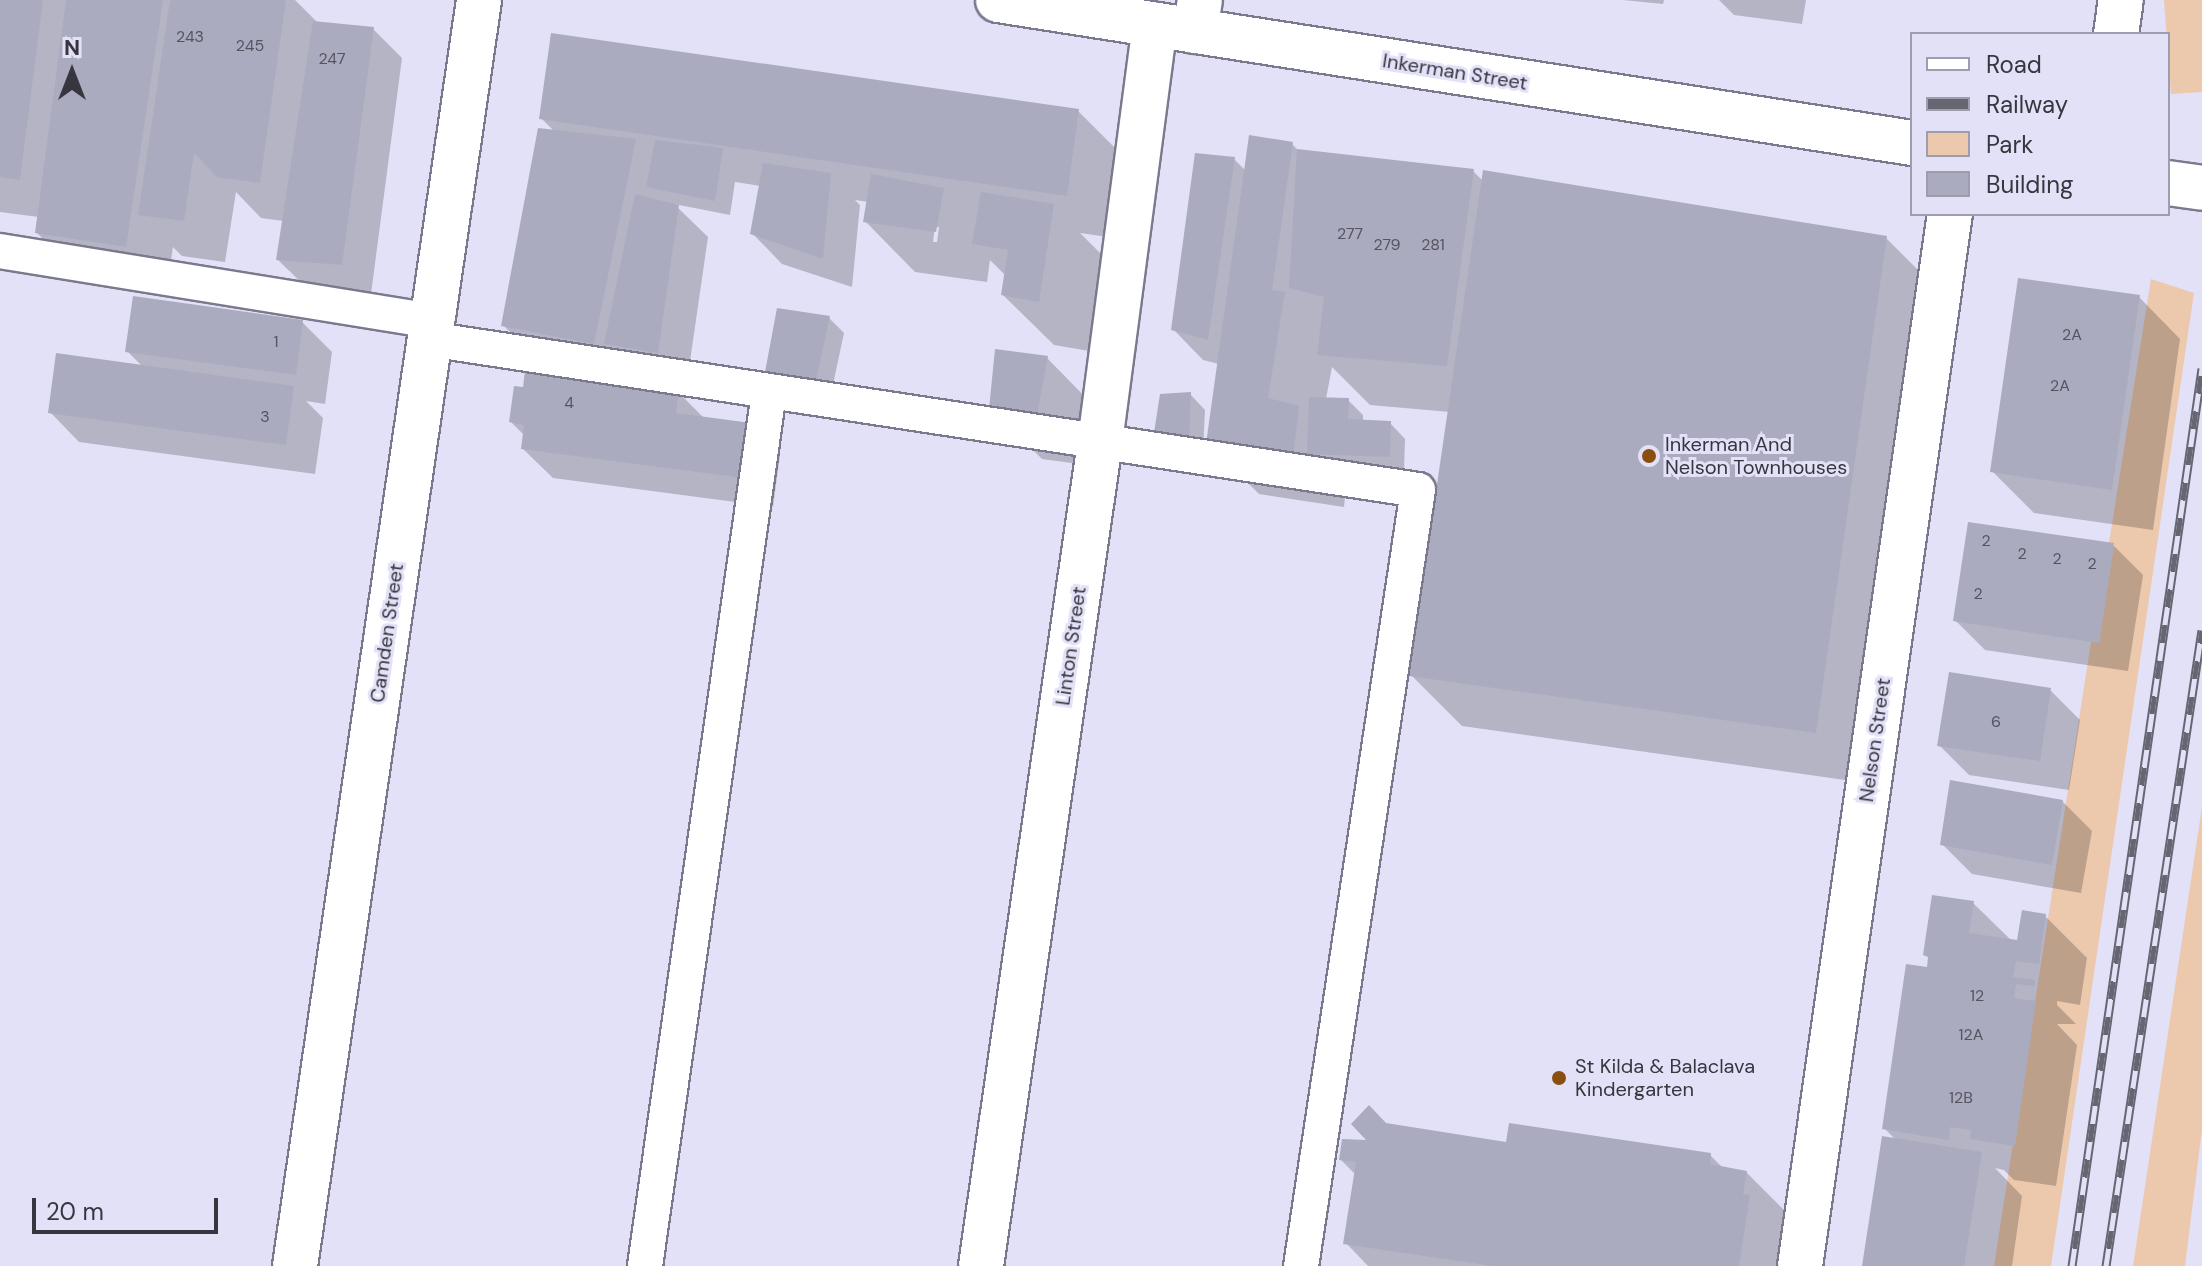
<!DOCTYPE html>
<style>
body{margin:0}
#map{position:relative;width:2202px;height:1266px;overflow:hidden;background:#e2e1f7;font-family:"DM Sans",sans-serif}
div>[style]{position:absolute}
[style*='--x']{left:calc(var(--x)*1px);top:calc(var(--y)*1px);width:calc(var(--w)*1px);rotate:calc(var(--a)*1deg)}
.green>*{inset:0;background:#ecc8ad}
.shadow>*{inset:0;background:#0003}
.building>*{inset:0;background:#ababc0}
.roads{filter:drop-shadow(2px 0 #7a798d) drop-shadow(-2px 0 #7a798d) drop-shadow(0 2px #7a798d) drop-shadow(0 -2px #7a798d)}
.service>*{height:34px;margin:-17px;padding:0 17px;transform-origin:17px;border-radius:17px;background:#fff}
.minor>*{height:44px;margin:-22px;padding:0 22px;transform-origin:22px;border-radius:22px;background:#fff}
.tertiary>*{height:44px;margin:-22px;padding:0 22px;transform-origin:22px;border-radius:22px;background:#fff}
.rail>*{height:9px;margin-top:-4.5px;transform-origin:0;background:repeating-linear-gradient(90deg,#e2e1f7 0 18px,#666572 0 36px);box-sizing:border-box;border-block:2px solid #666572}
.dots>*{width:22px;height:22px;translate:-50% -50%;box-sizing:border-box;border:4px solid #e2e1f7;border-radius:50%}
span{translate:-50% -50%;white-space:nowrap;text-align:center;line-height:1.15;-webkit-text-stroke:6px #e2e1f7;paint-order:stroke}
.number-label{font-size:16px;color:#54535f}
.number-label span{-webkit-text-stroke-width:0}
.street-label{font-size:20px;color:#37363f}
.poi-label{font-size:20px;color:#37363f}
.left{translate:0 -50%;text-align:left}
.legend{position:absolute;left:1910px;top:32px;width:260px;height:184px;box-sizing:border-box;background:#e2e1f7;border:2px solid #9e9dad;margin:0;padding:10px 14px;list-style:none;font-size:24px;color:#37363f}
.legend li{display:flex;align-items:center;gap:16px;height:40px}
.legend b{width:40px;border:2px solid #9e9dad}
.north{position:absolute;left:32px;top:32px;width:80px;height:80px;-webkit-text-stroke:6px #e2e1f7;paint-order:stroke;rotate:0deg;font-size:22px;font-weight:700;line-height:32px;text-align:center;color:#37363f}
.north::after{content:'';display:block;margin:auto;width:28px;height:36px;background:#37363f;clip-path:polygon(50% 0,100% 100%,50% 72%,0 100%)}
.scale{position:absolute;left:32px;top:1198px;width:186px;height:36px;box-sizing:border-box;border:4px solid #37363f;border-top:0;padding-left:10px;font-size:24px;line-height:28px;white-space:nowrap;color:#37363f;-webkit-text-stroke:6px #e2e1f7;paint-order:stroke}
</style>
<div id="map">
<div class="green">
<i style="clip-path:polygon(2164px 0,2202px 0,2202px 92px,2171px 94px)"></i>
<i style="clip-path:polygon(2151px 279px,2194px 293px,2051px 1266px,1994px 1266px,2091px 642px,2099px 642px,2114px 544px,2109px 543px)"></i>
<i style="clip-path:polygon(2202px 807px,2202px 1129px,2185px 1266px,2133px 1266px)"></i>
</div>
<div class="shadow">
<i style="clip-path:polygon(0 0,295px 0,318px 23px,373px 29px,402px 58px,371px 294px,308px 289px,278px 260px,284px 221px,261px 218px,236px 192px,225px 262px,182px 256px,173px 247px,167px 287px,79px 274px,37px 233px,39px 217px,0 212px)"></i>
<i style="clip-path:polygon(1623px 0,1664px 0,1663px 4px)"></i>
<i style="clip-path:polygon(1719px 0,1806px 0,1802px 24px,1734px 15px)"></i>
<i style="clip-path:polygon(evenodd,1078px 111px,1120px 153px,1108px 237px,1080px 233px,1104px 257px,1089px 351px,1054px 345px,1003px 295px,1006px 276px,990px 260px,987px 282px,915px 272px,865px 221px,868px 202px,855px 200px,860px 205px,852px 287px,782px 264px,753px 234px,761px 186px,735px 182px,730px 215px,674px 204px,708px 237px,687px 382px,678px 392px,705px 419px,750px 425px,780px 455px,773px 507px,553px 478px,523px 449px,525px 436px,511px 422px,524px 390px,545px 367px,504px 326px,555px 132px,541px 118px,1078px 111px,935px 227px,939px 227px,937px 242px,933px 242px,935px 227px)"></i>
<i style="clip-path:polygon(1292px 144px,1299px 151px,1473px 171px,1484px 182px,1886px 238px,1937px 289px,1866px 783px,1462px 726px,1411px 675px,1450px 412px,1370px 405px,1332px 367px,1326px 399px,1348px 400px,1363px 415px,1363px 422px,1390px 423px,1405px 439px,1404px 471px,1348px 469px,1344px 507px,1259px 494px,1208px 443px,1219px 364px,1203px 360px,1174px 330px,1234px 159px,1246px 171px)"></i>
<i style="clip-path:polygon(2139px 297px,2180px 339px,2153px 530px,2034px 513px,1992px 471px)"></i>
<i style="clip-path:polygon(829px 318px,844px 333px,831px 394px,782px 386px,767px 371px)"></i>
<i style="clip-path:polygon(302px 322px,332px 352px,325px 404px,306px 401px,323px 418px,315px 474px,79px 442px,50px 412px,143px 367px,127px 351px)"></i>
<i style="clip-path:polygon(1047px 358px,1097px 409px,1087px 465px,1042px 459px,991px 408px)"></i>
<i style="clip-path:polygon(1190px 394px,1205px 410px,1203px 452px,1171px 447px)"></i>
<i style="clip-path:polygon(2113px 545px,2143px 575px,2128px 671px,1985px 650px,1955px 620px)"></i>
<i style="clip-path:polygon(2050px 690px,2080px 720px,2069px 790px,1969px 775px,1939px 745px)"></i>
<i style="clip-path:polygon(2062px 801px,2092px 831px,2081px 893px,1972px 874px,1942px 844px)"></i>
<i style="clip-path:polygon(1973px 903px,2012px 941px,2018px 942px,2045px 916px,2087px 958px,2080px 1005px,2057px 1001px,2057px 1005px,2076px 1024px,2057px 1024px,2077px 1045px,2056px 1186px,2014px 1180px,2004px 1170px,1995px 1168px,2022px 1196px,2012px 1266px,1864px 1266px,1897px 1141px,1885px 1129px,1928px 969px,1930px 959px,1925px 954px)"></i>
<i style="clip-path:polygon(1385px 1125px,1508px 1144px,1710px 1155px,1724px 1169px,1746px 1172px,1797px 1223px,1797px 1266px,1368px 1266px,1346px 1243px,1356px 1175px,1341px 1160px,1371px 1142px)"></i>
</div>
<div class="building">
<i style="clip-path:polygon(0 0,43px 0,20px 180px,0 177px)"></i>
<i style="clip-path:polygon(66px 0,163px 0,126px 247px,35px 233px)"></i>
<i style="clip-path:polygon(170px 0,286px 0,260px 183px,217px 177px,194px 153px,184px 221px,138px 215px)"></i>
<i style="clip-path:polygon(313px 21px,374px 27px,342px 265px,276px 260px)"></i>
<i style="clip-path:polygon(551px 33px,1079px 109px,1067px 196px,539px 119px)"></i>
<i style="clip-path:polygon(538px 128px,636px 139px,594px 344px,501px 326px)"></i>
<i style="clip-path:polygon(1249px 135px,1293px 142px,1272px 290px,1285px 292px,1268px 398px,1299px 406px,1293px 458px,1206px 444px)"></i>
<i style="clip-path:polygon(655px 140px,723px 148px,715px 201px,646px 187px)"></i>
<i style="clip-path:polygon(1297px 149px,1474px 169px,1447px 366px,1317px 355px,1324px 297px,1289px 288px)"></i>
<i style="clip-path:polygon(1195px 153px,1235px 157px,1208px 340px,1171px 330px)"></i>
<i style="clip-path:polygon(763px 163px,831px 173px,823px 259px,750px 234px)"></i>
<i style="clip-path:polygon(1483px 170px,1887px 236px,1816px 733px,1409px 676px)"></i>
<i style="clip-path:polygon(871px 174px,944px 188px,936px 232px,863px 222px)"></i>
<i style="clip-path:polygon(981px 192px,1054px 204px,1039px 302px,1001px 295px,1008px 250px,972px 244px)"></i>
<i style="clip-path:polygon(635px 194px,679px 205px,658px 353px,604px 344px)"></i>
<i style="clip-path:polygon(2018px 278px,2140px 295px,2112px 490px,1990px 472px)"></i>
<i style="clip-path:polygon(133px 296px,303px 320px,296px 375px,125px 352px)"></i>
<i style="clip-path:polygon(777px 308px,830px 316px,816px 380px,765px 372px)"></i>
<i style="clip-path:polygon(995px 349px,1048px 356px,1037px 415px,989px 409px)"></i>
<i style="clip-path:polygon(56px 353px,294px 386px,286px 445px,48px 413px)"></i>
<i style="clip-path:polygon(525px 370px,679px 390px,676px 413px,751px 423px,744px 478px,521px 449px,524px 425px,509px 422px,514px 386px,523px 387px)"></i>
<i style="clip-path:polygon(1191px 392px,1189px 438px,1154px 433px,1160px 394px)"></i>
<i style="clip-path:polygon(1309px 397px,1349px 398px,1348px 419px,1391px 421px,1390px 457px,1307px 454px)"></i>
<i style="clip-path:polygon(1968px 522px,2114px 543px,2099px 643px,1953px 621px)"></i>
<i style="clip-path:polygon(1949px 672px,2051px 688px,2040px 761px,1937px 746px)"></i>
<i style="clip-path:polygon(1950px 780px,2063px 800px,2052px 865px,1940px 845px)"></i>
<i style="clip-path:polygon(1932px 895px,1974px 901px,1969px 933px,2017px 940px,2022px 910px,2046px 914px,2039px 964px,2016px 961px,2013px 977px,2035px 980px,2034px 986px,2016px 984px,2014px 998px,2036px 1001px,2015px 1146px,1970px 1139px,1971px 1130px,1950px 1127px,1949px 1140px,1882px 1129px,1906px 964px,1927px 967px,1928px 957px,1923px 955px)"></i>
<i style="clip-path:polygon(1369px 1105px,1386px 1123px,1506px 1142px,1509px 1123px,1711px 1153px,1710px 1164px,1747px 1171px,1743px 1194px,1750px 1195px,1739px 1266px,1493px 1266px,1343px 1244px,1356px 1162px,1339px 1160px,1342px 1139px,1366px 1140px,1351px 1124px)"></i>
<i style="clip-path:polygon(1882px 1136px,1982px 1152px,1964px 1266px,1862px 1266px)"></i>
</div>
<div class="roads">
<div class="service">
<i style="--x:0;--y:251;--w:438;--a:9.2"></i>
<i style="--x:429;--y:339;--w:1000;--a:8.68"></i>
<i style="--x:1418;--y:490;--w:785;--a:98.57"></i>
<i style="--x:645;--y:1266;--w:883;--a:-81.92"></i>
</div>
<div class="minor">
<i style="--x:1195;--y:31;--w:31;--a:-81"></i>
<i style="--x:2116;--y:34;--w:34;--a:-82"></i>
<i style="--x:295;--y:1266;--w:1279;--a:-81.73"></i>
<i style="--x:981;--y:1266;--w:833;--a:-81.78"></i>
<i style="--x:1100;--y:442;--w:421;--a:-82.5"></i>
<i style="--x:1800;--y:1266;--w:1063;--a:-81.89"></i>
</div>
<div class="tertiary">
<i style="--x:998;--y:0;--w:925;--a:8.89"></i>
<i style="--x:2168;--y:183;--w:34;--a:8"></i>
</div>
</div>
<div class="rail">
<i style="--x:2072;--y:1266;--w:907;--a:-81.76"></i>
<i style="--x:2106;--y:1266;--w:643;--a:-81.42"></i>
</div>
<div class="dots">
<i style="left:1649px;top:456px;background:#8b4e0f"></i>
<i style="left:1559px;top:1078px;background:#8b4e0f"></i>
</div>
<div class="number-label">
<span style="left:190px;top:37px">243</span>
<span style="left:250px;top:46px">245</span>
<span style="left:332px;top:59px">247</span>
<span style="left:1350px;top:234px">277</span>
<span style="left:1387px;top:245px">279</span>
<span style="left:1433px;top:245px">281</span>
<span style="left:2072px;top:335px">2A</span>
<span style="left:276px;top:342px">1</span>
<span style="left:2060px;top:386px">2A</span>
<span style="left:569px;top:403px">4</span>
<span style="left:265px;top:417px">3</span>
<span style="left:1986px;top:541px">2</span>
<span style="left:2022px;top:554px">2</span>
<span style="left:2057px;top:559px">2</span>
<span style="left:2092px;top:564px">2</span>
<span style="left:1978px;top:594px">2</span>
<span style="left:1996px;top:722px">6</span>
<span style="left:1977px;top:996px">12</span>
<span style="left:1971px;top:1035px">12A</span>
<span style="left:1961px;top:1098px">12B</span>
</div>
<div class="street-label">
<span style="left:1455px;top:72px;rotate:9deg">Inkerman Street</span>
<span style="left:387px;top:633px;rotate:-82deg">Camden Street</span>
<span style="left:1071px;top:646px;rotate:-82deg">Linton Street</span>
<span style="left:1875px;top:740px;rotate:-82deg">Nelson Street</span>
</div>
<div class="poi-label">
<span class="left" style="left:1665px;top:456px">Inkerman And<br>Nelson Townhouses</span>
<span class="left" style="left:1575px;top:1078px">St Kilda &amp; Balaclava<br>Kindergarten</span>
</div>
<ul class="legend">
<li><b style="height:10px;background:#fff"></b>Road</li>
<li><b style="height:10px;background:#666572"></b>Railway</li>
<li><b style="height:22px;background:#ecc8ad"></b>Park</li>
<li><b style="height:22px;background:#ababc0"></b>Building</li>
</ul>
<div class="north">N</div>
<div class="scale">20 m</div>
</div>
